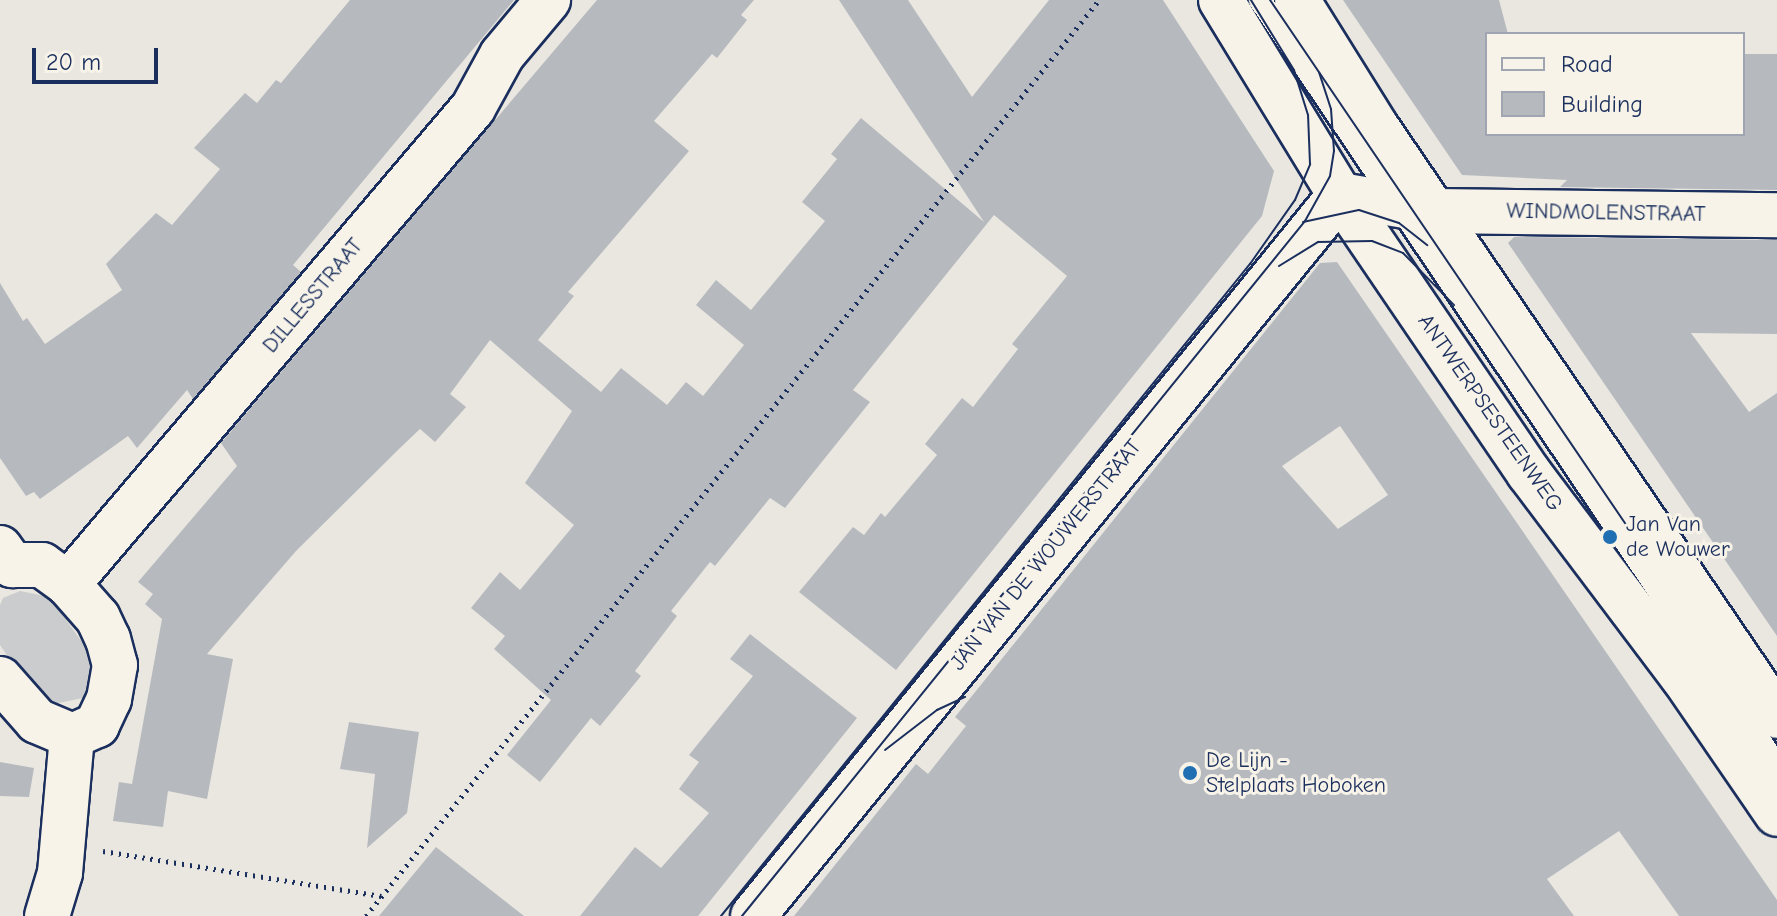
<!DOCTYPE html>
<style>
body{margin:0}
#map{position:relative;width:1777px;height:916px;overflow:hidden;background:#eae7e0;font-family:"Comic Neue",sans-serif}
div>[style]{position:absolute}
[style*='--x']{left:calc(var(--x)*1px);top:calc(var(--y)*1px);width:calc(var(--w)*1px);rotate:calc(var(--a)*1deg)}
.green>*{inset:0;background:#cbcccd}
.building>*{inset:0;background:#b6babf}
.path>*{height:5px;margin-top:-2.5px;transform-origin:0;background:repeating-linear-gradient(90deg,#1b2f5e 0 2px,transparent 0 8px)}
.roads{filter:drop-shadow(2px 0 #1b2f5e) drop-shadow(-2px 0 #1b2f5e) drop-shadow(0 2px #1b2f5e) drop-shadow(0 -2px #1b2f5e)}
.service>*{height:22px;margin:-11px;padding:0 11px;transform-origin:11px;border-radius:11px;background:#f7f3e8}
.minor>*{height:44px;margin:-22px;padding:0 22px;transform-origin:22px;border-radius:22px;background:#f7f3e8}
.tertiary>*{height:44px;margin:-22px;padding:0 22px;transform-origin:22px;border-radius:22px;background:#f7f3e8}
.tram>*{height:2px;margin:-1px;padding:0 1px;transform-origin:1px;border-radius:1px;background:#1b2f5e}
.dots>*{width:22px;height:22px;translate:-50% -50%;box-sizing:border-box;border:4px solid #f7f3e8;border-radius:50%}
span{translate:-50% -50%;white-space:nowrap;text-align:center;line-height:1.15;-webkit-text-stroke:6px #f7f3e8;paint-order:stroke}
.street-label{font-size:22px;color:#1b2f5e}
.poi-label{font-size:22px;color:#1b2f5e}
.left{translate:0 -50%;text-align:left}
.legend{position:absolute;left:1485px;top:32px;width:260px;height:104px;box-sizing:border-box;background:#f7f3e8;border:2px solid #9fa5b1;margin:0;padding:10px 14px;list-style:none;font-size:24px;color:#1b2f5e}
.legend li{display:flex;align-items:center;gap:16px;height:40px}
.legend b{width:40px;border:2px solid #9fa5b1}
.scale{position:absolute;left:32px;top:48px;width:126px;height:36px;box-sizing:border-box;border:4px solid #1b2f5e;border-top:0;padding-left:10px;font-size:24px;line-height:28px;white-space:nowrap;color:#1b2f5e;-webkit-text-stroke:6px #f7f3e8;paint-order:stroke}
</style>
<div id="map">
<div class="green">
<i style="clip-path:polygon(20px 591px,50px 597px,91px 655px,93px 686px,83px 698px,49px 705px,35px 696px,0 645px,0 605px,3px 598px)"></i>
</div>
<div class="building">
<i style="clip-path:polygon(350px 0,514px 0,293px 265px,301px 272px,193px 399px,187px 390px,137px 448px,128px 436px,40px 499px,34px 492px,26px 496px,0 458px,0 283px,23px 321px,27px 318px,45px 344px,122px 290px,106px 264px,156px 213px,172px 225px,220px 169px,194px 148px,245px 93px,257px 103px,276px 80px,281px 83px)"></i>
<i style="clip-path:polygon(597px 0,754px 0,741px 15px,747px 20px,717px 58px,712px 54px,654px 121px,689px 151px,568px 292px,574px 296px,538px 340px,601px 392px,621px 368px,667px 405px,686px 382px,703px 396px,744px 345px,696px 305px,716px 280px,751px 310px,825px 221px,802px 202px,837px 159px,831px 154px,861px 118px,984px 222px,839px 0,908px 0,972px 97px,1049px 0,1163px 0,1274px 171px,1262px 216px,896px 670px,799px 592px,853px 527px,864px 535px,881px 513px,885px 517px,937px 455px,925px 444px,962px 398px,973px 407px,1018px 349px,1012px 344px,1067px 276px,994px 215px,853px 390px,870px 402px,825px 458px,785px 508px,770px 498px,715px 566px,710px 562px,671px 611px,677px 616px,635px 671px,641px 676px,600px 726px,591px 718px,540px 782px,507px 755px,551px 700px,494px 649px,505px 636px,471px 608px,500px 572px,520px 590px,574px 525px,525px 483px,572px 411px,490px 340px,450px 394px,466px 407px,435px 442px,420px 429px,400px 448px,296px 551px,207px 654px,233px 659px,207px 799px,168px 791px,163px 827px,113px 821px,119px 782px,132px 784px,162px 619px,145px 604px,153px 594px,138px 582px,237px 466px,221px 443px)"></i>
<i style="clip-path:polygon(1343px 0,1499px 0,1508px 34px,1487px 34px,1487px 134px,1743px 134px,1743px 54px,1777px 54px,1777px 190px,1560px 187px,1567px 180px,1462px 175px)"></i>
<i style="clip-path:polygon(1514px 237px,1777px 240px,1777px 334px,1691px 333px,1749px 412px,1777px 393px,1777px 636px,1508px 243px)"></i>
<i style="clip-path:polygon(evenodd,1337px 262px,1777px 900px,1777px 916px,1679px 916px,1619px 831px,1547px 879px,1574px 916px,794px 916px,916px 764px,928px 774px,966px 726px,955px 717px,1320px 263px,1337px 262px,1340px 426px,1388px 495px,1338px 529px,1282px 466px,1340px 426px)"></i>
<i style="clip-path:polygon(750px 634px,857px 718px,698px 916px,580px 916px,635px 847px,661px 868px,709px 813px,679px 789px,699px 762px,689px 755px,753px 676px,730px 659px)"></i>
<i style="clip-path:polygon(349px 722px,419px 732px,407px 813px,367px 848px,375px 774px,340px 769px)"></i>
<i style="clip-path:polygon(0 762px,34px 768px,29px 797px,0 796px)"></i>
<i style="clip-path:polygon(436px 847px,524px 916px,379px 916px)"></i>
</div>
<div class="path">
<i style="--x:103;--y:851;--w:282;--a:9.2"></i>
<i style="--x:366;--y:916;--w:1173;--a:-51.33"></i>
</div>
<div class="roads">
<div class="service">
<i style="--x:1260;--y:0;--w:924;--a:55.98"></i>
</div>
<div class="minor">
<i style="--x:0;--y:548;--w:21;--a:55"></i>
<i style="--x:12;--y:565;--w:30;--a:0"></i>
<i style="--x:42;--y:565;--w:32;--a:36"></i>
<i style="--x:68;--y:584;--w:45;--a:48.6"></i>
<i style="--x:98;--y:618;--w:23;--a:65"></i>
<i style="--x:108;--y:639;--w:27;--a:75"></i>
<i style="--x:115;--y:665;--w:35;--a:100"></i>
<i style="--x:109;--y:699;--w:29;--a:115"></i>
<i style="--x:97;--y:725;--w:27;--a:156"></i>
<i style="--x:68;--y:584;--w:625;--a:-49.61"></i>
<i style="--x:473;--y:108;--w:60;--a:-61.3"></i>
<i style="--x:502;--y:55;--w:72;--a:-50.1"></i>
<i style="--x:0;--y:679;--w:56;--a:48.6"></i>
<i style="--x:37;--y:721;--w:38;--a:23"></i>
<i style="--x:47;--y:916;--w:45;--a:-73.2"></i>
<i style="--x:60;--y:873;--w:138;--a:-85"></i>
<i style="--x:753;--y:916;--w:930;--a:-50.85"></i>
<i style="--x:1340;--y:195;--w:96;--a:9.6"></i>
<i style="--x:1435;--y:211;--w:342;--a:0.7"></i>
</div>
<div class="tertiary">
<i style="--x:1221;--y:0;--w:228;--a:58.6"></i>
<i style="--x:1340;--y:195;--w:336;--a:55.8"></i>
<i style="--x:1529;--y:473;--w:256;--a:53"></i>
<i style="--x:1683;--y:677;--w:166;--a:55.5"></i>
<i style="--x:1297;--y:0;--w:151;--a:58"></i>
<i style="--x:1377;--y:128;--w:711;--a:55.77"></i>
</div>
</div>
<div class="tram">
<i style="--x:1270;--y:0;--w:639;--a:55.84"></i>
<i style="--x:1303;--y:222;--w:57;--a:-12.1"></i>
<i style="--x:1359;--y:210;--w:42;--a:18"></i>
<i style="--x:1399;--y:223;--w:36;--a:38"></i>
<i style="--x:1279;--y:266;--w:46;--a:-31.6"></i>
<i style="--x:1318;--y:242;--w:54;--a:-1.1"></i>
<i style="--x:1372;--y:241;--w:33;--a:21"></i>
<i style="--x:1403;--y:253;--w:73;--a:45.6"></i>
<i style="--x:885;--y:750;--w:66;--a:-37.6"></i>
<i style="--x:937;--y:710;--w:31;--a:-25"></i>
<i style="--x:721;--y:916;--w:840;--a:-50.95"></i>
<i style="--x:1250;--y:264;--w:78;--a:-54.9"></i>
<i style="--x:1295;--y:200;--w:39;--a:-67"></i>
<i style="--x:1310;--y:164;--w:49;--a:-92.3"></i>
<i style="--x:1308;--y:115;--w:47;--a:-107.3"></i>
<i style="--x:1294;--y:70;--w:82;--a:-121.6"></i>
<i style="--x:742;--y:916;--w:894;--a:-50.99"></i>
<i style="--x:1305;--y:221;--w:51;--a:-60.9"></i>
<i style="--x:1330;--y:176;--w:25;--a:-81"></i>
<i style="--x:1334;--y:151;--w:42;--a:-94.1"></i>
<i style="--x:1331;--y:109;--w:38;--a:-108"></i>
</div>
<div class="dots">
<i style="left:1610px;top:537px;background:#1f6fb2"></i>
<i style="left:1190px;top:773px;background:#1f6fb2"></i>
</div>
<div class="street-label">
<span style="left:1606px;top:213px;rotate:1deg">WINDMOLENSTRAAT</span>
<span style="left:313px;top:296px;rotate:-50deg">DILLESSTRAAT</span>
<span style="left:1490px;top:413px;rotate:55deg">ANTWERPSESTEENWEG</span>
<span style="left:1046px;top:555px;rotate:-51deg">JAN VAN DE WOUWERSTRAAT</span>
</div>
<div class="poi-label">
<span class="left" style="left:1626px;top:537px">Jan Van<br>de Wouwer</span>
<span class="left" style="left:1206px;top:773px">De Lijn -<br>Stelplaats Hoboken</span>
</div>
<ul class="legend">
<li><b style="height:10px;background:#f7f3e8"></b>Road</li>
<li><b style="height:22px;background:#b6babf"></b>Building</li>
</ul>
<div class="scale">20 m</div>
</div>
